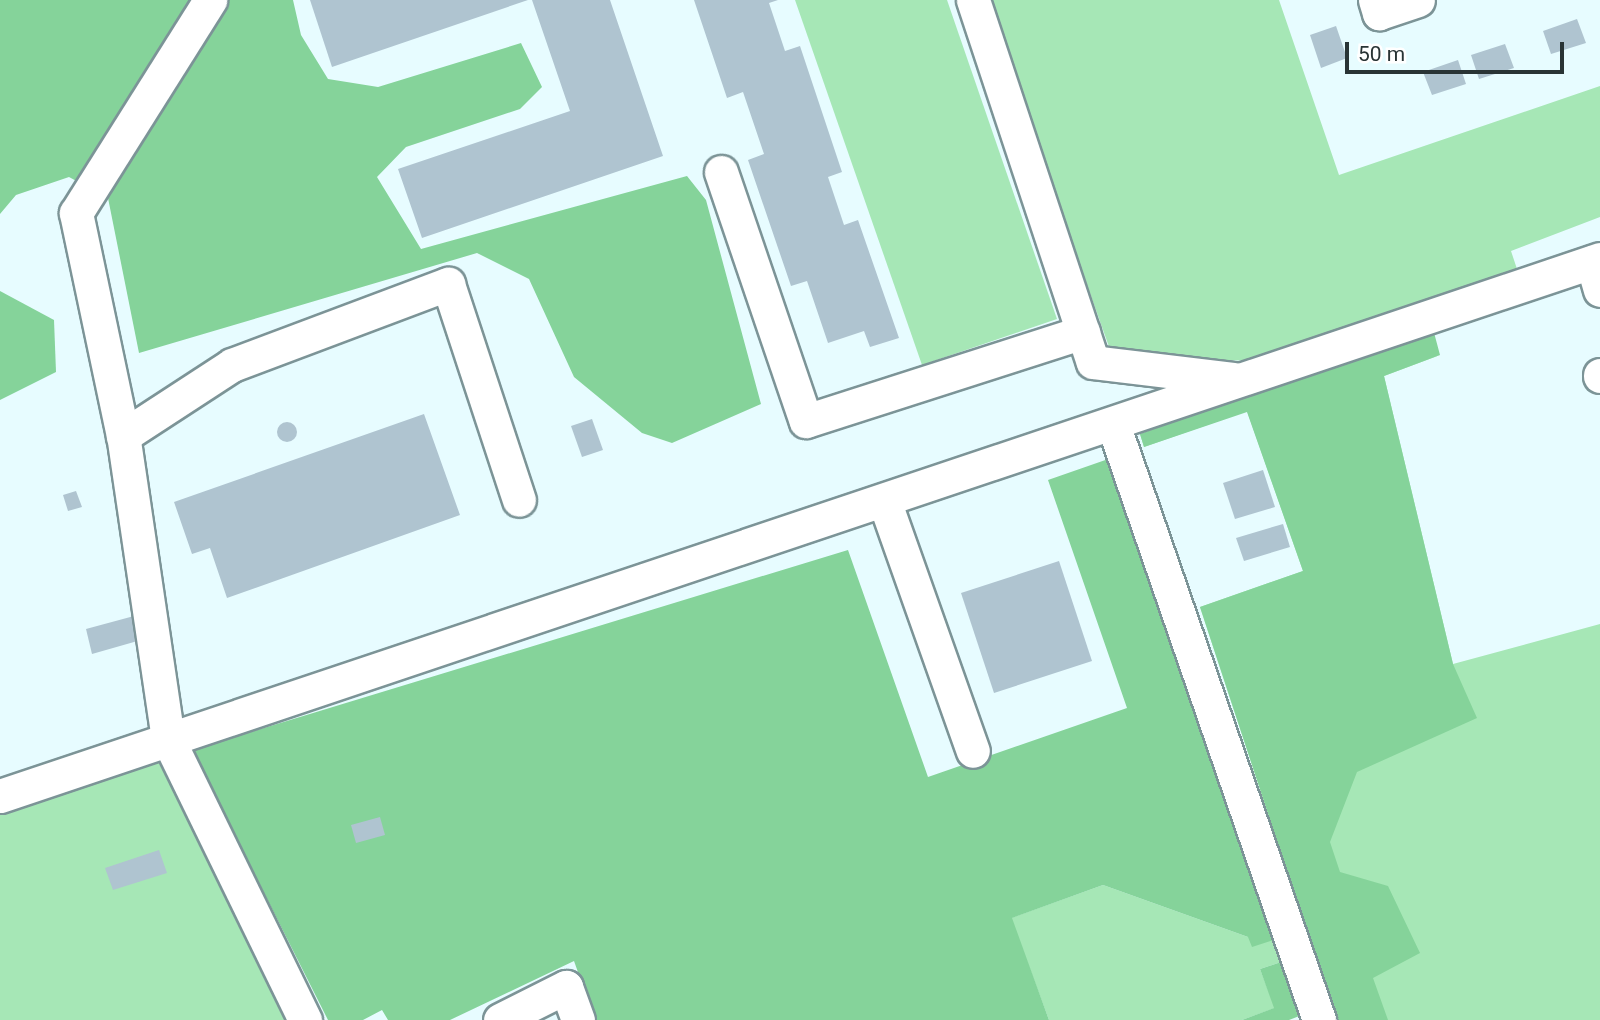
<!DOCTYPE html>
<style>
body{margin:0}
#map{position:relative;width:1600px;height:1020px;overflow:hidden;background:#e7fcff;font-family:Roboto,sans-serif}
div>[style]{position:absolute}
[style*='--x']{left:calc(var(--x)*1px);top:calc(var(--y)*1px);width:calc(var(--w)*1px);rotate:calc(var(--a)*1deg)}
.green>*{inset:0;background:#a6e7b6}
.forest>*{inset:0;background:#85d39a}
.building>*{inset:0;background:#afc4d0}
.round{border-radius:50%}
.roads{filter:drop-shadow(2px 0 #7c9497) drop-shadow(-2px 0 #7c9497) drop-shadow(0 2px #7c9497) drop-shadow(0 -2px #7c9497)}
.minor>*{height:33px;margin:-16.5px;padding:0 16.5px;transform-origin:16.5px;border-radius:16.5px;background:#fff}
span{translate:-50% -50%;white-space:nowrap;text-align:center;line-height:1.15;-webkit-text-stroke:5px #fff;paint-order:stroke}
.scale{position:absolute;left:1345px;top:42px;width:219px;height:32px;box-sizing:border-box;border:4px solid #293435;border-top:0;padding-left:9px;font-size:21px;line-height:24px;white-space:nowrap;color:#293435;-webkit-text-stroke:5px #fff;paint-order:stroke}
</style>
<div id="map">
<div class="green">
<i style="clip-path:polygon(795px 0,947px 0,1057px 319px,922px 365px)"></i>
<i style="clip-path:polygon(986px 0,1279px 0,1339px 175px,1600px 86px,1600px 217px,1511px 251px,1517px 269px,1268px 361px,1113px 358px)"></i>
<i style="clip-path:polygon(1440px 355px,1384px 376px,1453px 664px,1600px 624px,1600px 1020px,1336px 1020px,1200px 607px,1303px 571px,1247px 411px,1144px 447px,1140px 434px)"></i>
<i style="clip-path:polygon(160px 761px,286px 1020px,0 1020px,0 815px)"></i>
<i style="clip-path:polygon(1103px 885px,1248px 937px,1277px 939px,1284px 961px,1260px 969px,1275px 1008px,1242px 1020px,1049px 1020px,1011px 918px)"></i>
</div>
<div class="forest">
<i style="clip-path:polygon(0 0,293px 0,301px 35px,328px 79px,378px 87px,521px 43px,542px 87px,520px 109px,406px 147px,377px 177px,421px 249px,687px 176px,706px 200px,761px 404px,672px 443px,642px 433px,574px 377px,529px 279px,477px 253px,139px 353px,108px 198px,69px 177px,16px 195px,0 214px)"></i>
<i style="clip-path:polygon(0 291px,54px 320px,56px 372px,0 400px)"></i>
<i style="clip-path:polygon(1432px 325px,1440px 355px,1384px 376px,1453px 664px,1477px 718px,1357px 772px,1330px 842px,1340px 872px,1388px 886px,1420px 953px,1373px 978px,1388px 1020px,1336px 1020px,1200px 607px,1303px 571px,1247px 412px,1144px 447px,1140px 434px)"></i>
<i style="clip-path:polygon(1114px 457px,1277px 939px,1252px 947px,1248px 937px,1103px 885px,1012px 918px,1049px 1020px,595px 1020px,574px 961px,450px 1020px,388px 1020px,382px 1010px,363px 1020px,328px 1020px,192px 750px,848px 550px,928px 777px,1127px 708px,1048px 480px)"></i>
<i style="clip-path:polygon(1284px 961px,1302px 1015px,1289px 1020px,1242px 1020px,1274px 1008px,1260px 969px)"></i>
</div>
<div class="building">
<i style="clip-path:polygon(310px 0,528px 0,332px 67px)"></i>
<i style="clip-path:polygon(532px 0,610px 0,663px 156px,422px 238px,398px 169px,570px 111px)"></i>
<i style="clip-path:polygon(694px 0,778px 0,769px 3px,785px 51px,800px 46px,842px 172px,828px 177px,844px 225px,858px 220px,899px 338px,870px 347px,864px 331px,828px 343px,807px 281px,791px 286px,748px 160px,764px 154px,743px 92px,727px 98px)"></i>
<i style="clip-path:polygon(1577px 19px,1586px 43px,1551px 54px,1543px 31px)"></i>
<i style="clip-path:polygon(1336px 26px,1347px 58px,1321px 68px,1310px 35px)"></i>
<i style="clip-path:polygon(1505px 44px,1514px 68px,1479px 79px,1471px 55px)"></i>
<i style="clip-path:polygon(1458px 60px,1466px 84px,1432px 95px,1423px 72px)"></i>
<i style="clip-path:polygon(424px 414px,460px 515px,227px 598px,210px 548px,192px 554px,174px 502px)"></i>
<i style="clip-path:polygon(592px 419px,603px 450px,582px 457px,571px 426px)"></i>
<i class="round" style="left:277px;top:422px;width:20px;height:20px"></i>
<i style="clip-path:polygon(1263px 470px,1275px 507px,1235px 519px,1223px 483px)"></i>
<i style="clip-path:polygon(76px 491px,82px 507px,68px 511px,63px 495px)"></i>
<i style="clip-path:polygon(1283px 524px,1290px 547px,1244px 561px,1236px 538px)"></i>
<i style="clip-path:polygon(1059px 561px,1092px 661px,994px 693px,961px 593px)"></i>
<i style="clip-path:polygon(134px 616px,141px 640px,92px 654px,86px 629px)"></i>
<i style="clip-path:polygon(380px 817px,385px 835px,356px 843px,351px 825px)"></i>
<i style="clip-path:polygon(159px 850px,167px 873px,113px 890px,105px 868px)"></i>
</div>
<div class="roads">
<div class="minor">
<i style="--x:973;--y:0;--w:381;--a:71.7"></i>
<i style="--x:1093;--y:362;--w:141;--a:6.9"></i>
<i style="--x:1375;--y:0;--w:14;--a:73"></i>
<i style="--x:1379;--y:13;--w:41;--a:-18.4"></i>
<i style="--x:721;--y:172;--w:263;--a:71.2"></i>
<i style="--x:806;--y:421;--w:291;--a:-17.8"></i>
<i style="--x:1592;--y:262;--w:29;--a:74"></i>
<i style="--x:1600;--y:375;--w:1;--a:90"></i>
<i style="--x:1113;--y:424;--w:631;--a:70.93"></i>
<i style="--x:123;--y:436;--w:228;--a:-101.9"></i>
<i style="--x:76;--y:213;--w:252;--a:-57.8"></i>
<i style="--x:884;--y:500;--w:266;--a:70.5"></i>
<i style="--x:0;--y:796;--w:1688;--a:-18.55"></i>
<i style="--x:305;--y:1020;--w:313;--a:-116"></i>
<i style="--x:168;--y:739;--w:306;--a:-98.4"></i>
<i style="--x:123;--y:436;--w:130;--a:-33.1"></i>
<i style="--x:232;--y:365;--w:231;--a:-20.6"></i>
<i style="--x:448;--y:284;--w:227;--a:71.8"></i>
<i style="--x:500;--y:1020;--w:74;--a:-26.6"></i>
<i style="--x:566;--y:987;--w:35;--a:70"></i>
</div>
</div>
<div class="scale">50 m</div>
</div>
